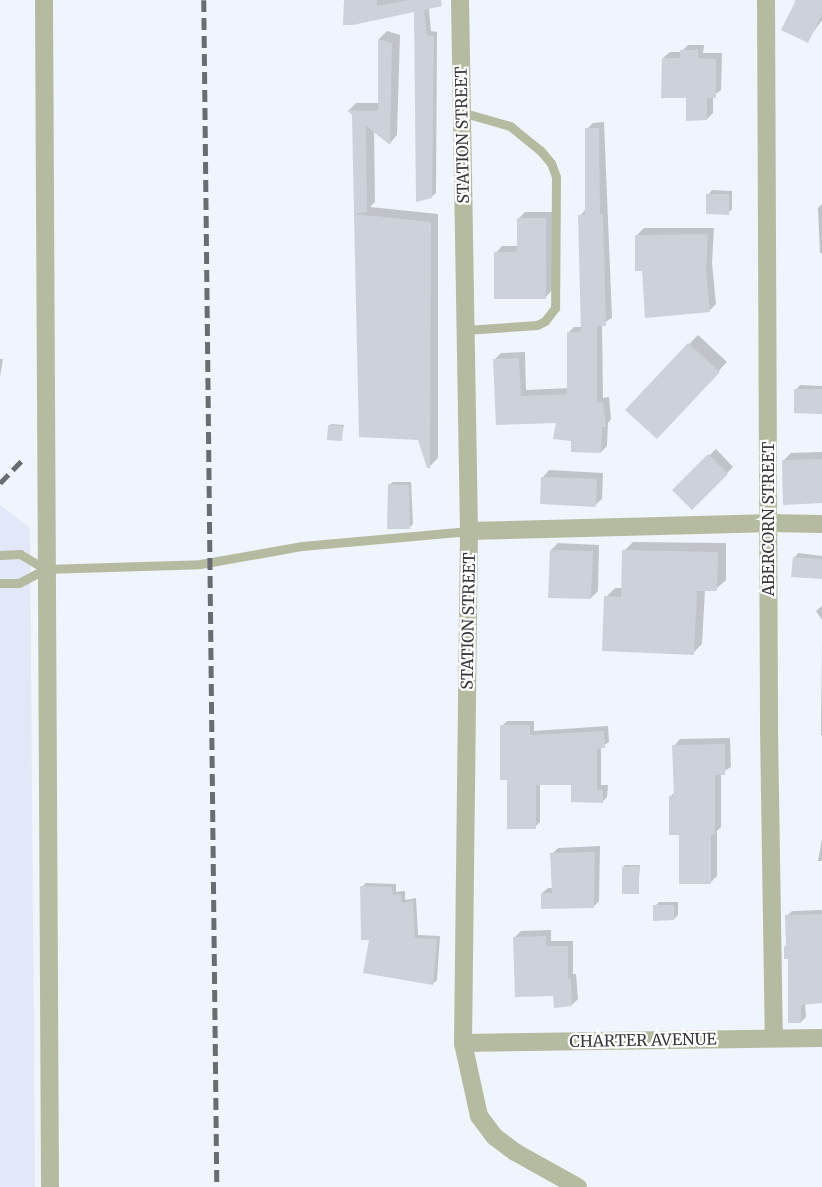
<!DOCTYPE html>
<style>
body{margin:0}
#map{position:relative;width:822px;height:1187px;overflow:hidden;background:#f0f4fc;font-family:Merriweather,serif}
div>[style]{position:absolute}
[style*='--x']{left:calc(var(--x)*1px);top:calc(var(--y)*1px);width:calc(var(--w)*1px);rotate:calc(var(--a)*1deg)}
.built>*{inset:0;background:#e2e8f7}
.shadow>*{inset:0;background:#0003}
.building>*{inset:0;background:#cdd1d9}
.lane>*{height:9px;margin:-4.5px;padding:0 4.5px;transform-origin:4.5px;border-radius:4.5px;background:#b5bba0}
.street>*{height:18px;margin:-9px;padding:0 9px;transform-origin:9px;border-radius:9px;background:#b5bba0}
.rail>*{height:4.5px;margin-top:-2.25px;transform-origin:0;background:repeating-linear-gradient(90deg,#696c70 0 12px,transparent 0 18px)}
span{translate:-50% -50%;white-space:nowrap;text-align:center;line-height:1.15;-webkit-text-stroke:4.5px #fff;paint-order:stroke}
.street-label{font-size:16px;color:#37393c}
</style>
<div id="map">
<div class="built">
<i style="clip-path:polygon(0 505px,30px 528px,35px 1187px,0 1187px)"></i>
</div>
<div class="shadow">
<i style="clip-path:polygon(345px 0,428px 0,431px 31px,437px 32px,436px 193px,431px 197px,415px 10px,353px 24px)"></i>
<i style="clip-path:polygon(795px 0,822px 0,822px 20px,807px 41px)"></i>
<i style="clip-path:polygon(387px 31px,400px 35px,397px 135px,390px 143px,374px 130px,375px 202px,370px 207px,438px 214px,438px 458px,429px 467px,355px 214px,354px 114px,349px 110px,356px 103px,379px 103px,379px 39px)"></i>
<i style="clip-path:polygon(688px 45px,704px 45px,703px 53px,722px 53px,721px 90px,713px 96px,713px 113px,707px 119px,687px 96px,663px 58px,670px 52px,681px 52px)"></i>
<i style="clip-path:polygon(604px 122px,612px 318px,602px 324px,603px 398px,609px 397px,611px 419px,608px 423px,607px 446px,601px 452px,573px 440px,557px 421px,497px 424px,495px 359px,501px 353px,525px 352px,526px 390px,569px 388px,568px 333px,574px 327px,583px 327px,580px 216px,586px 209px,587px 129px,593px 123px)"></i>
<i style="clip-path:polygon(712px 190px,732px 191px,732px 209px,728px 213px,708px 195px)"></i>
<i style="clip-path:polygon(822px 204px,822px 253px,820px 253px,818px 208px)"></i>
<i style="clip-path:polygon(525px 212px,552px 212px,552px 290px,546px 297px,496px 253px,502px 246px,518px 246px,518px 219px)"></i>
<i style="clip-path:polygon(644px 228px,714px 228px,712px 263px,716px 304px,709px 311px,643px 269px,637px 235px)"></i>
<i style="clip-path:polygon(698px 335px,727px 362px,666px 428px,627px 409px)"></i>
<i style="clip-path:polygon(0 359px,3px 359px,0 377px)"></i>
<i style="clip-path:polygon(800px 385px,822px 386px,822px 412px,796px 390px)"></i>
<i style="clip-path:polygon(331px 424px,344px 425px,341px 439px,329px 426px)"></i>
<i style="clip-path:polygon(716px 449px,733px 467px,692px 508px,674px 490px)"></i>
<i style="clip-path:polygon(822px 452px,822px 502px,783px 461px,791px 453px)"></i>
<i style="clip-path:polygon(549px 470px,603px 473px,602px 499px,595px 505px,543px 477px)"></i>
<i style="clip-path:polygon(393px 482px,411px 482px,413px 524px,410px 527px,390px 484px)"></i>
<i style="clip-path:polygon(633px 542px,726px 543px,726px 580px,716px 589px,705px 589px,702px 644px,693px 653px,606px 597px,615px 588px,623px 588px,624px 551px)"></i>
<i style="clip-path:polygon(558px 543px,599px 545px,598px 591px,591px 598px,551px 550px)"></i>
<i style="clip-path:polygon(798px 553px,822px 556px,822px 577px,794px 558px)"></i>
<i style="clip-path:polygon(822px 606px,822px 620px,816px 611px)"></i>
<i style="clip-path:polygon(822px 642px,822px 735px,821px 735px)"></i>
<i style="clip-path:polygon(507px 721px,534px 721px,534px 731px,608px 726px,609px 742px,601px 747px,601px 785px,608px 785px,607px 797px,602px 802px,573px 783px,540px 783px,540px 822px,535px 827px,509px 779px,502px 726px)"></i>
<i style="clip-path:polygon(730px 738px,731px 767px,721px 773px,721px 827px,717px 831px,717px 876px,711px 882px,680px 833px,670px 797px,675px 792px,674px 746px,680px 739px)"></i>
<i style="clip-path:polygon(822px 839px,822px 861px,818px 861px)"></i>
<i style="clip-path:polygon(600px 846px,599px 901px,594px 906px,542px 893px,548px 888px,553px 888px,552px 854px,558px 848px)"></i>
<i style="clip-path:polygon(625px 865px,640px 865px,638px 893px,623px 867px)"></i>
<i style="clip-path:polygon(366px 883px,396px 884px,396px 892px,405px 891px,405px 900px,416px 898px,418px 935px,440px 936px,437px 980px,433px 984px,371px 939px,362px 887px)"></i>
<i style="clip-path:polygon(659px 902px,678px 902px,678px 915px,674px 919px,655px 906px)"></i>
<i style="clip-path:polygon(822px 910px,822px 1002px,805px 1003px,806px 1017px,801px 1022px,788px 945px,787px 916px,792px 911px)"></i>
<i style="clip-path:polygon(551px 930px,551px 941px,573px 941px,573px 974px,576px 974px,578px 999px,572px 1005px,555px 994px,515px 937px,521px 931px)"></i>
</div>
<div class="building">
<i style="clip-path:polygon(344px 0,377px 0,377px 6px,409px 0,441px 0,442px 6px,424px 10px,427px 35px,434px 36px,432px 198px,416px 202px,414px 12px,353px 25px,343px 25px)"></i>
<i style="clip-path:polygon(796px 0,822px 0,822px 14px,808px 43px,781px 30px)"></i>
<i style="clip-path:polygon(378px 39px,392px 43px,390px 145px,366px 126px,367px 212px,354px 214px,431px 222px,430px 468px,427px 468px,418px 440px,359px 437px,354px 214px,352px 115px,347px 110px,378px 111px)"></i>
<i style="clip-path:polygon(680px 50px,698px 50px,698px 58px,716px 59px,716px 98px,707px 98px,707px 120px,686px 121px,686px 98px,661px 98px,662px 58px,680px 58px)"></i>
<i style="clip-path:polygon(585px 128px,599px 128px,600px 214px,603px 214px,606px 326px,597px 326px,597px 403px,603px 402px,606px 427px,602px 427px,601px 453px,571px 452px,571px 441px,553px 439px,556px 423px,496px 425px,493px 359px,519px 358px,521px 396px,567px 394px,567px 332px,581px 332px,578px 215px,585px 215px)"></i>
<i style="clip-path:polygon(706px 194px,729px 194px,729px 215px,706px 214px)"></i>
<i style="clip-path:polygon(517px 218px,546px 218px,546px 299px,494px 299px,494px 252px,517px 252px)"></i>
<i style="clip-path:polygon(708px 234px,706px 271px,710px 312px,645px 318px,642px 271px,635px 271px,635px 235px)"></i>
<i style="clip-path:polygon(688px 343px,720px 372px,657px 439px,625px 410px)"></i>
<i style="clip-path:polygon(794px 389px,822px 389px,822px 414px,794px 413px)"></i>
<i style="clip-path:polygon(328px 425px,343px 426px,342px 441px,327px 440px)"></i>
<i style="clip-path:polygon(708px 454px,728px 474px,692px 510px,672px 490px)"></i>
<i style="clip-path:polygon(822px 459px,822px 503px,783px 505px,782px 460px)"></i>
<i style="clip-path:polygon(541px 477px,597px 479px,596px 507px,540px 504px)"></i>
<i style="clip-path:polygon(388px 484px,409px 485px,410px 529px,387px 529px)"></i>
<i style="clip-path:polygon(550px 550px,593px 551px,591px 599px,548px 598px)"></i>
<i style="clip-path:polygon(622px 550px,718px 552px,717px 591px,697px 591px,694px 655px,602px 651px,604px 596px,621px 597px)"></i>
<i style="clip-path:polygon(793px 557px,822px 559px,822px 579px,791px 577px)"></i>
<i style="clip-path:polygon(500px 725px,530px 725px,530px 735px,604px 731px,605px 748px,597px 749px,597px 790px,603px 790px,603px 803px,571px 802px,571px 785px,536px 785px,536px 829px,507px 829px,507px 780px,500px 780px)"></i>
<i style="clip-path:polygon(725px 744px,725px 775px,715px 775px,715px 835px,711px 835px,711px 884px,679px 884px,679px 835px,669px 835px,669px 796px,674px 796px,672px 745px)"></i>
<i style="clip-path:polygon(595px 852px,594px 908px,541px 909px,541px 893px,552px 893px,550px 853px)"></i>
<i style="clip-path:polygon(639px 866px,639px 894px,622px 894px,622px 867px)"></i>
<i style="clip-path:polygon(360px 886px,392px 887px,393px 895px,401px 894px,402px 903px,413px 901px,415px 938px,437px 939px,433px 985px,363px 973px,369px 940px,361px 940px)"></i>
<i style="clip-path:polygon(653px 905px,674px 905px,674px 920px,653px 921px)"></i>
<i style="clip-path:polygon(822px 914px,822px 1003px,801px 1005px,801px 1023px,788px 1023px,788px 959px,784px 959px,784px 946px,786px 946px,785px 915px)"></i>
<i style="clip-path:polygon(546px 936px,546px 946px,568px 946px,568px 979px,571px 979px,572px 1006px,554px 1008px,553px 996px,515px 997px,513px 937px)"></i>
</div>
<div class="lane">
<i style="--x:461;--y:112;--w:51;--a:15.9"></i>
<i style="--x:510;--y:126;--w:38;--a:39"></i>
<i style="--x:540;--y:150;--w:17;--a:50"></i>
<i style="--x:551;--y:163;--w:15;--a:70"></i>
<i style="--x:556;--y:177;--w:131;--a:90.4"></i>
<i style="--x:555;--y:308;--w:16;--a:128"></i>
<i style="--x:545;--y:321;--w:9;--a:153"></i>
<i style="--x:537;--y:325;--w:72;--a:176"></i>
<i style="--x:0;--y:555;--w:20;--a:-3"></i>
<i style="--x:20;--y:554;--w:29;--a:31"></i>
<i style="--x:0;--y:583;--w:19;--a:0"></i>
<i style="--x:19;--y:583;--w:30;--a:-28"></i>
<i style="--x:45;--y:569;--w:155;--a:-1.8"></i>
<i style="--x:200;--y:564;--w:104;--a:-10"></i>
<i style="--x:302;--y:546;--w:168;--a:-5.1"></i>
</div>
<div class="street">
<i style="--x:44;--y:0;--w:1187;--a:89.71"></i>
<i style="--x:460;--y:0;--w:531;--a:89.03"></i>
<i style="--x:469;--y:531;--w:512;--a:90.67"></i>
<i style="--x:463;--y:1043;--w:75;--a:77.6"></i>
<i style="--x:479;--y:1116;--w:26;--a:53"></i>
<i style="--x:495;--y:1137;--w:25;--a:37"></i>
<i style="--x:515;--y:1152;--w:72;--a:29.1"></i>
<i style="--x:766;--y:0;--w:730;--a:89.76"></i>
<i style="--x:769;--y:730;--w:308;--a:89.1"></i>
<i style="--x:469;--y:531;--w:299;--a:-1.5"></i>
<i style="--x:768;--y:523;--w:54;--a:1.1"></i>
<i style="--x:463;--y:1043;--w:359;--a:-0.8"></i>
</div>
<div class="rail">
<i style="--x:204;--y:0;--w:1187;--a:89.37"></i>
<i style="--x:0;--y:483;--w:35;--a:-46"></i>
</div>
<div class="street-label">
<span style="left:462px;top:135px;rotate:-91deg">STATION STREET</span>
<span style="left:768px;top:519px;rotate:-90deg">ABERCORN STREET</span>
<span style="left:468px;top:621px;rotate:-89deg">STATION STREET</span>
<span style="left:643px;top:1040px;rotate:-1deg">CHARTER AVENUE</span>
</div>
</div>
